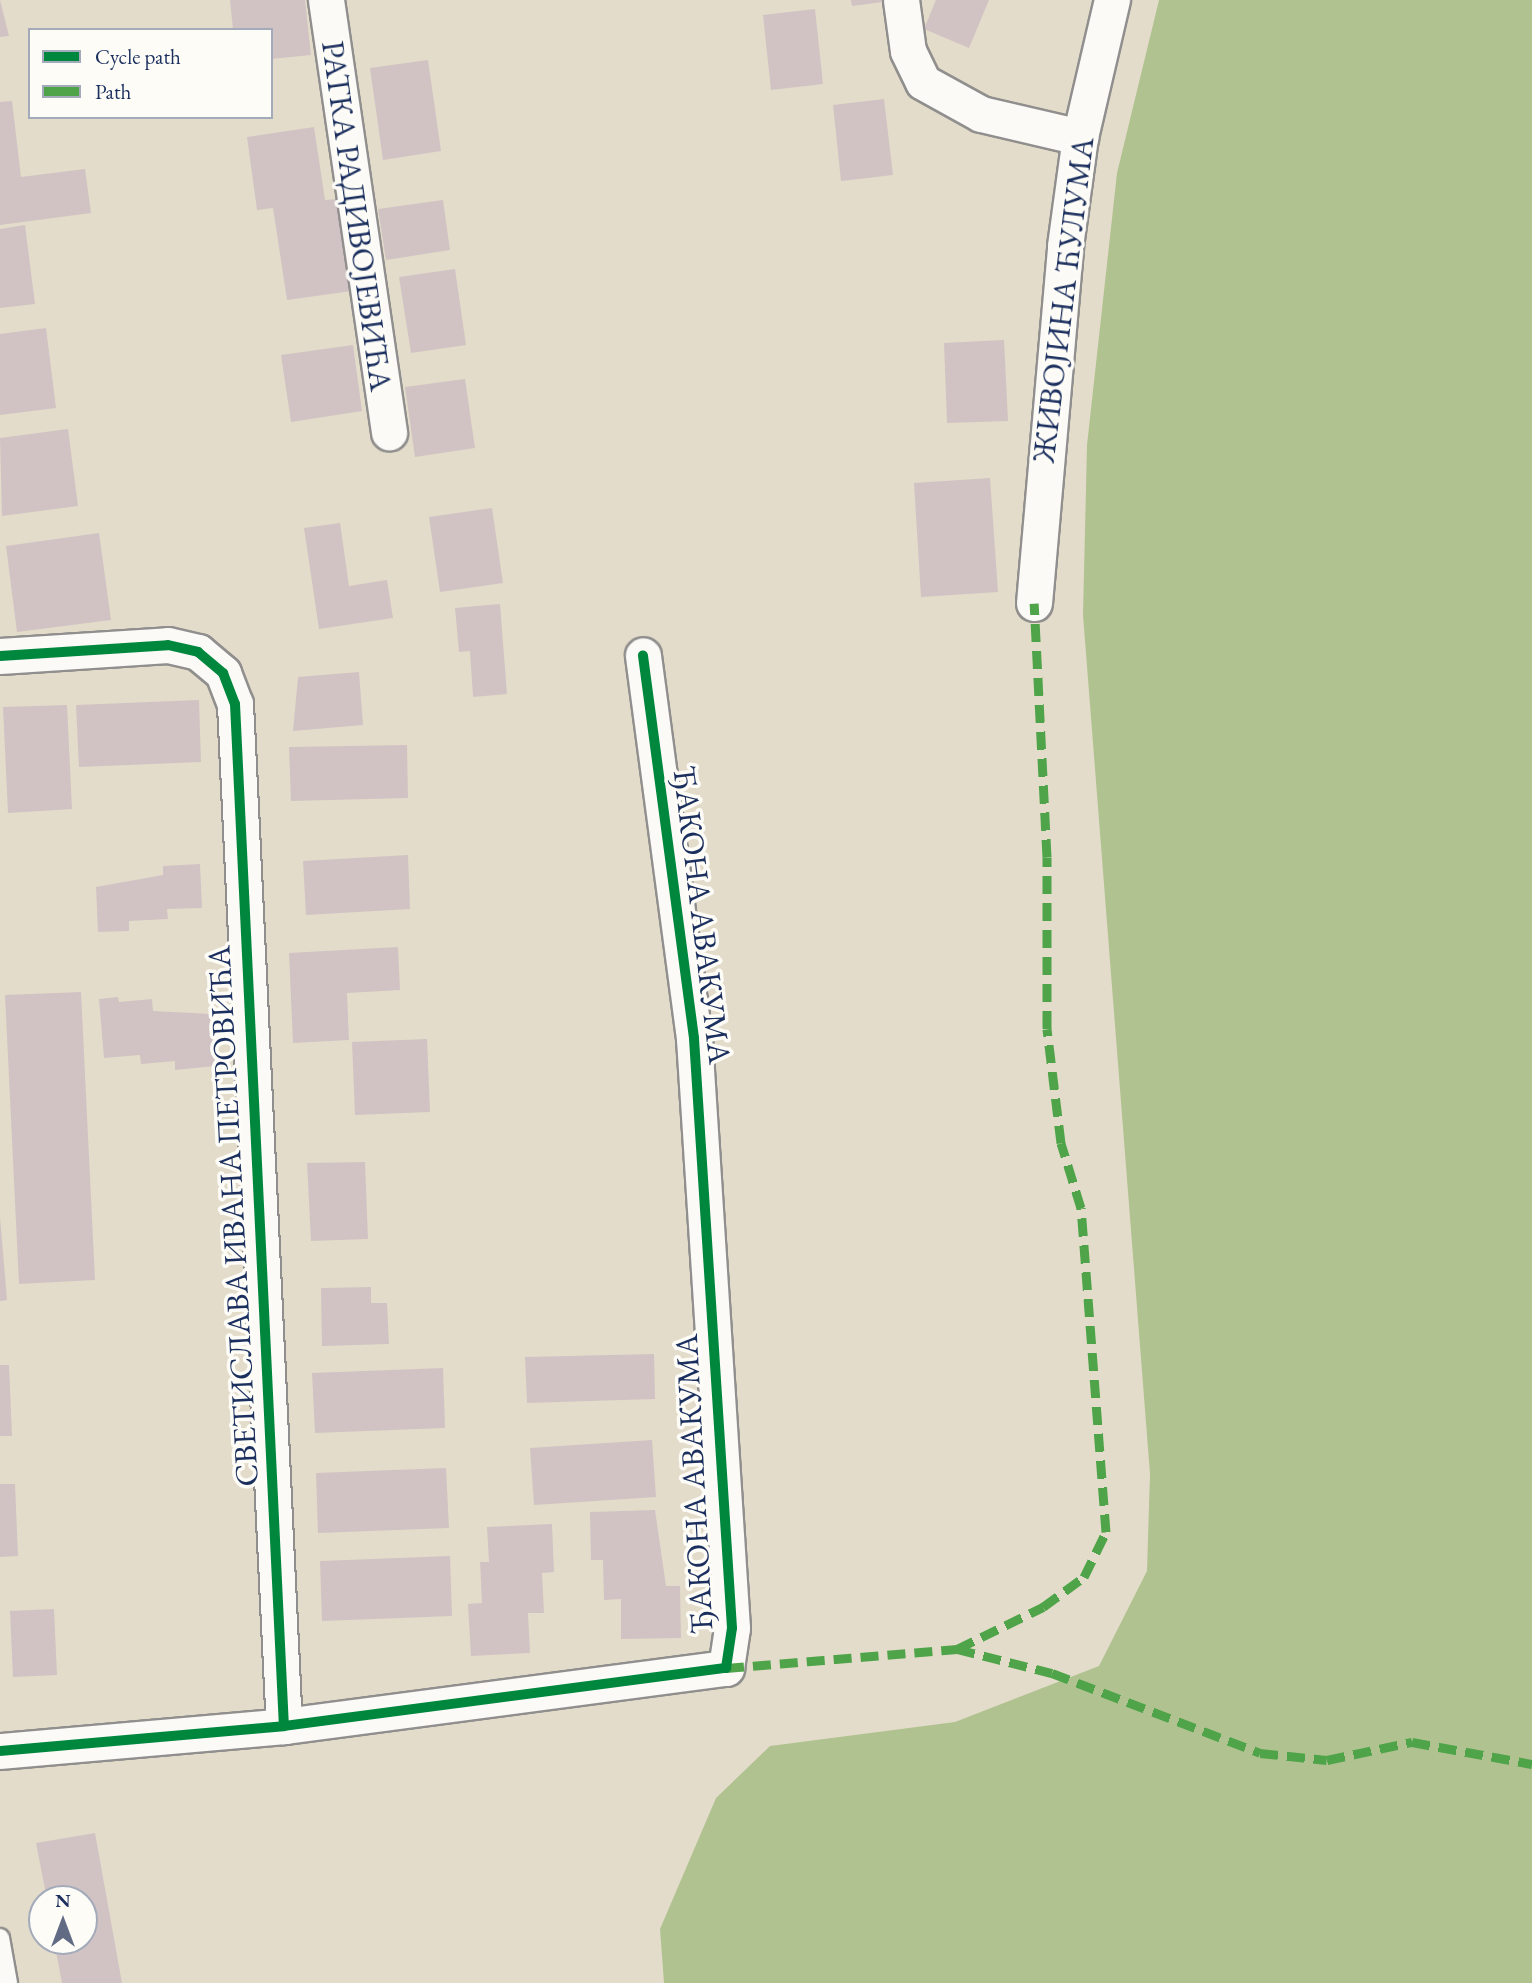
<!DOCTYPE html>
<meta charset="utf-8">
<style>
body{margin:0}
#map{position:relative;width:1532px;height:1983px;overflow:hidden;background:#e4dcca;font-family:"EB Garamond",serif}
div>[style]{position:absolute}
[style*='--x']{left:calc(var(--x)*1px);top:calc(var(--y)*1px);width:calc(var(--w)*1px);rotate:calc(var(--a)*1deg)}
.forest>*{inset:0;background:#b1c291}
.building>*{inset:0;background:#d1c3c3}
.roads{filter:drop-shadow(2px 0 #908f8e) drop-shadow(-2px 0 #908f8e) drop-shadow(0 2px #908f8e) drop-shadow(0 -2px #908f8e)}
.service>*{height:18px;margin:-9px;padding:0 9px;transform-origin:9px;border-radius:9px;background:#fbfaf7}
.minor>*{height:35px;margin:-17.5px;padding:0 17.5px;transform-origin:17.5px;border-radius:17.5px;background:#fbfaf7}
.quiet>*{height:9px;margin-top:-4.5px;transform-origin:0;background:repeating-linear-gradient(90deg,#4fa44a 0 18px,transparent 0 27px)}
.cycleway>*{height:10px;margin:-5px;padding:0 5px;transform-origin:5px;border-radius:5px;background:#00873e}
span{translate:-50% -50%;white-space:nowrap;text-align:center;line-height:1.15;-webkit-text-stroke:7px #fdfcf7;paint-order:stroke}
.street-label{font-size:32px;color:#1b2f5e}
.legend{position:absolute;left:28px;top:28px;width:245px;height:91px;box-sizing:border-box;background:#fdfcf7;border:2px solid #a3aaba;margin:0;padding:9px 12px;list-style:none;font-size:21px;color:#1b2f5e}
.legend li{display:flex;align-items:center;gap:14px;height:35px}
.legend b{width:35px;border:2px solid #a3aaba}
.north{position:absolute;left:28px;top:1885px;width:70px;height:70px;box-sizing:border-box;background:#fdfcf7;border:2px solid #a3aaba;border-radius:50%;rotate:0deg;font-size:19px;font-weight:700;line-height:28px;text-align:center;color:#1b2f5e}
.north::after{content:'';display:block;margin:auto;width:24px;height:32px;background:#616c84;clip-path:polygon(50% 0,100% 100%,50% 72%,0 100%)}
</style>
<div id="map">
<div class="forest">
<i style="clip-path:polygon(1159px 0,1532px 0,1532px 1983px,664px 1983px,660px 1929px,716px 1798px,770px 1746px,955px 1722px,1099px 1666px,1147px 1571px,1150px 1474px,1083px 615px,1087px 445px,1117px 173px)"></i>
</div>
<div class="building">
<i style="clip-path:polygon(0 0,9px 36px,0 37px)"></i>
<i style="clip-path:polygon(230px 0,305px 0,311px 55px,271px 59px,271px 30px,233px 30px)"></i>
<i style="clip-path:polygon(851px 0,882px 0,883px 2px,852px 6px)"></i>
<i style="clip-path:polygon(936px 0,989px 0,969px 48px,924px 29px)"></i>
<i style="clip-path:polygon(815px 9px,823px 84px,771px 90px,763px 15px)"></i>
<i style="clip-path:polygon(428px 60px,441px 151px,383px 160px,370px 68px)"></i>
<i style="clip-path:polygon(884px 99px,893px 175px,841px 181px,833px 105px)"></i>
<i style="clip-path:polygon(12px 101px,21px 177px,85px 169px,91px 213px,0 225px,0 102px)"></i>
<i style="clip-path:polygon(314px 127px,325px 200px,338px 199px,352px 291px,287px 300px,273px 208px,257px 210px,247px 137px)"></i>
<i style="clip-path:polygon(443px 200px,450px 250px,386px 260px,378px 209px)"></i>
<i style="clip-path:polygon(25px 225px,35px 304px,0 308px,0 229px)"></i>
<i style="clip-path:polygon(455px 269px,466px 345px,411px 353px,399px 277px)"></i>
<i style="clip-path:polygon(46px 328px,56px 408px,0 415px,0 334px)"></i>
<i style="clip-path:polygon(1004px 340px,1008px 421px,947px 423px,944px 343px)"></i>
<i style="clip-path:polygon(353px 345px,362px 411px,291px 422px,281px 355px)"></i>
<i style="clip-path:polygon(465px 379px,475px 448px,415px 457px,405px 387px)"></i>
<i style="clip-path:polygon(68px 429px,78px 506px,2px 516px,0 438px)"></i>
<i style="clip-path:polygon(990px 478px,998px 592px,921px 597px,914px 483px)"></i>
<i style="clip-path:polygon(492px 508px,503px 583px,440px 592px,429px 517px)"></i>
<i style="clip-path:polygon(340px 523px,349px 586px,387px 580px,393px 618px,319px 629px,304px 528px)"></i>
<i style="clip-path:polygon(99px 533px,111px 620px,17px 632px,6px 546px)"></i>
<i style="clip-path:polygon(500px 604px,507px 694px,473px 697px,470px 651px,459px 652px,455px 608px)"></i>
<i style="clip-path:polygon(359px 672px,363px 725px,293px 731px,298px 677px)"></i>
<i style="clip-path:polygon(199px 700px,201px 762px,79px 767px,76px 705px)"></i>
<i style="clip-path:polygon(67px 705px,72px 809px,8px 813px,3px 707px)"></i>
<i style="clip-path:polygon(407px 745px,408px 798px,291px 801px,289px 747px)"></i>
<i style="clip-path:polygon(408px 855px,410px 909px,306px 915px,303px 861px)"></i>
<i style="clip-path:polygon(200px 864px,202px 908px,167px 909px,168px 919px,129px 921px,129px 931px,98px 932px,96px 887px,163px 875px,163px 866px)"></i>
<i style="clip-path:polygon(398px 947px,400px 990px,347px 993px,349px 1040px,293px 1043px,289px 953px)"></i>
<i style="clip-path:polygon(81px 992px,95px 1280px,19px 1284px,5px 995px)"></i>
<i style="clip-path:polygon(118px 997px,119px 1002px,152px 999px,153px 1011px,211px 1014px,215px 1066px,175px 1070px,175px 1061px,141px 1064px,140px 1055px,104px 1058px,99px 999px)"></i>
<i style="clip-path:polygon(427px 1039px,430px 1112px,355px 1115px,352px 1042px)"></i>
<i style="clip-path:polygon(365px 1162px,368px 1239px,311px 1241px,307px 1163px)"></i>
<i style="clip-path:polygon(0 1217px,7px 1300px,0 1301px)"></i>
<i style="clip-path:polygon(371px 1287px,371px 1303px,387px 1303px,389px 1344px,322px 1346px,321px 1288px)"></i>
<i style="clip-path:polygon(654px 1354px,655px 1399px,527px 1403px,525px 1357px)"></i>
<i style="clip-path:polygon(0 1365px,9px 1365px,12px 1436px,0 1436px)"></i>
<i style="clip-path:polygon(443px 1368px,445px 1428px,315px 1433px,312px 1373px)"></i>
<i style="clip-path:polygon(652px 1440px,656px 1497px,534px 1505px,530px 1448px)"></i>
<i style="clip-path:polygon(446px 1468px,449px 1528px,318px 1533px,316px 1473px)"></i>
<i style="clip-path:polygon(0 1484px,15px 1484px,18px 1556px,0 1557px)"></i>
<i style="clip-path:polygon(655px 1510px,666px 1586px,680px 1586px,681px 1638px,621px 1639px,621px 1599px,604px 1600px,603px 1560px,591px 1560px,590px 1512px)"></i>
<i style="clip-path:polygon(552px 1524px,554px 1572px,542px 1573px,544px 1613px,528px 1613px,530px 1653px,471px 1656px,468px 1604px,482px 1603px,480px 1562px,489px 1562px,487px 1527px)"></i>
<i style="clip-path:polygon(450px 1556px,452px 1616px,322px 1621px,320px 1561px)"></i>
<i style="clip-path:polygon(54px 1609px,57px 1675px,13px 1677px,10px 1611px)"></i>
<i style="clip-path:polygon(95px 1833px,122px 1983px,62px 1983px,54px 1941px,84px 1941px,84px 1899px,47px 1899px,36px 1843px)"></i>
</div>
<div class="roads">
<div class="service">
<i style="--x:0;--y:1938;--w:46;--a:79.9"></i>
</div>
<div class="minor">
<i style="--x:326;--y:0;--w:437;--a:81.7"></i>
<i style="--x:901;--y:0;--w:51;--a:82.2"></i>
<i style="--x:908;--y:51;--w:34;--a:64"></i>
<i style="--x:923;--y:82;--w:66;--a:28.9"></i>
<i style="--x:981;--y:114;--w:102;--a:13.1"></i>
<i style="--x:1034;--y:603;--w:358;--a:-85"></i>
<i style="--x:1065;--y:246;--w:110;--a:-82.2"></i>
<i style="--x:1080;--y:137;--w:141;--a:-76.9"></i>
<i style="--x:0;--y:656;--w:168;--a:-3.7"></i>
<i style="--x:168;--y:645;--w:31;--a:13"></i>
<i style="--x:198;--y:652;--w:33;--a:40"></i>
<i style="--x:223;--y:673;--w:33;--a:69"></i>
<i style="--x:235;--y:704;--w:1023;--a:87.26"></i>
<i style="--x:0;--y:1751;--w:285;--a:-5"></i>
<i style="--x:284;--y:1726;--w:446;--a:-7.5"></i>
<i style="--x:726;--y:1668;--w:40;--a:-81.5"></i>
<i style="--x:732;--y:1628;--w:591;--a:-93.69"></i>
<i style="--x:694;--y:1038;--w:386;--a:-97.6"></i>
</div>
</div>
<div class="quiet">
<i style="--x:957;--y:1649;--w:98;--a:14.2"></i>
<i style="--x:1052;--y:1673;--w:223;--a:21"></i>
<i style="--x:1260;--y:1753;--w:67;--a:6"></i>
<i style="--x:1327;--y:1760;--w:87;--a:-12"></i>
<i style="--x:1412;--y:1742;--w:122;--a:10.4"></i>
<i style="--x:726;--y:1668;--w:232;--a:-4.7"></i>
<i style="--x:957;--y:1649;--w:96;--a:-26"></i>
<i style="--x:1043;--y:1607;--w:51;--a:-36.2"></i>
<i style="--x:1084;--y:1577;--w:50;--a:-63.9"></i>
<i style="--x:1106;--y:1532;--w:325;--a:-94.4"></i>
<i style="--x:1081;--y:1208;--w:68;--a:-107.1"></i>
<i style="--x:1061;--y:1143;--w:115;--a:-97"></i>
<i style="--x:1047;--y:1029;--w:172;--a:-90"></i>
<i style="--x:1047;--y:857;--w:254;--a:-92.9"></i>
</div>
<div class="cycleway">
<i style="--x:0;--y:656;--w:168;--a:-3.7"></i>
<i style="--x:168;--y:645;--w:31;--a:13"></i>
<i style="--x:198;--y:652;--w:33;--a:40"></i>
<i style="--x:223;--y:673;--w:33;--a:69"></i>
<i style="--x:235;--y:704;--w:1023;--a:87.26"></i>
<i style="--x:0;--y:1751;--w:285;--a:-5"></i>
<i style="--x:284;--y:1726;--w:446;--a:-7.5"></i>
<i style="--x:726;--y:1668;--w:40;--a:-81.5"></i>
<i style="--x:732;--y:1628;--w:591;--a:-93.69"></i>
<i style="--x:694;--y:1038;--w:386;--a:-97.6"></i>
</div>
<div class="street-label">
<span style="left:357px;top:216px;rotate:82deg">РАТКА РАДИВОЈЕВИЋА</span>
<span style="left:1063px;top:300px;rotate:-83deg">ЖИВОЈИНА ЋУЛУМА</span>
<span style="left:702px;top:915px;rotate:83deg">ЂАКОНА АВАКУМА</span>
<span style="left:233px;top:1216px;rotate:-93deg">СВЕТИСЛАВА ИВАНА ПЕТРОВИЋА</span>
<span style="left:694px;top:1484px;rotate:-93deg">ЂАКОНА АВАКУМА</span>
</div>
<ul class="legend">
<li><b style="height:9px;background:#00873e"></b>Cycle path</li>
<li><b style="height:9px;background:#4fa44a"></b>Path</li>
</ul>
<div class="north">N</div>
</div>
